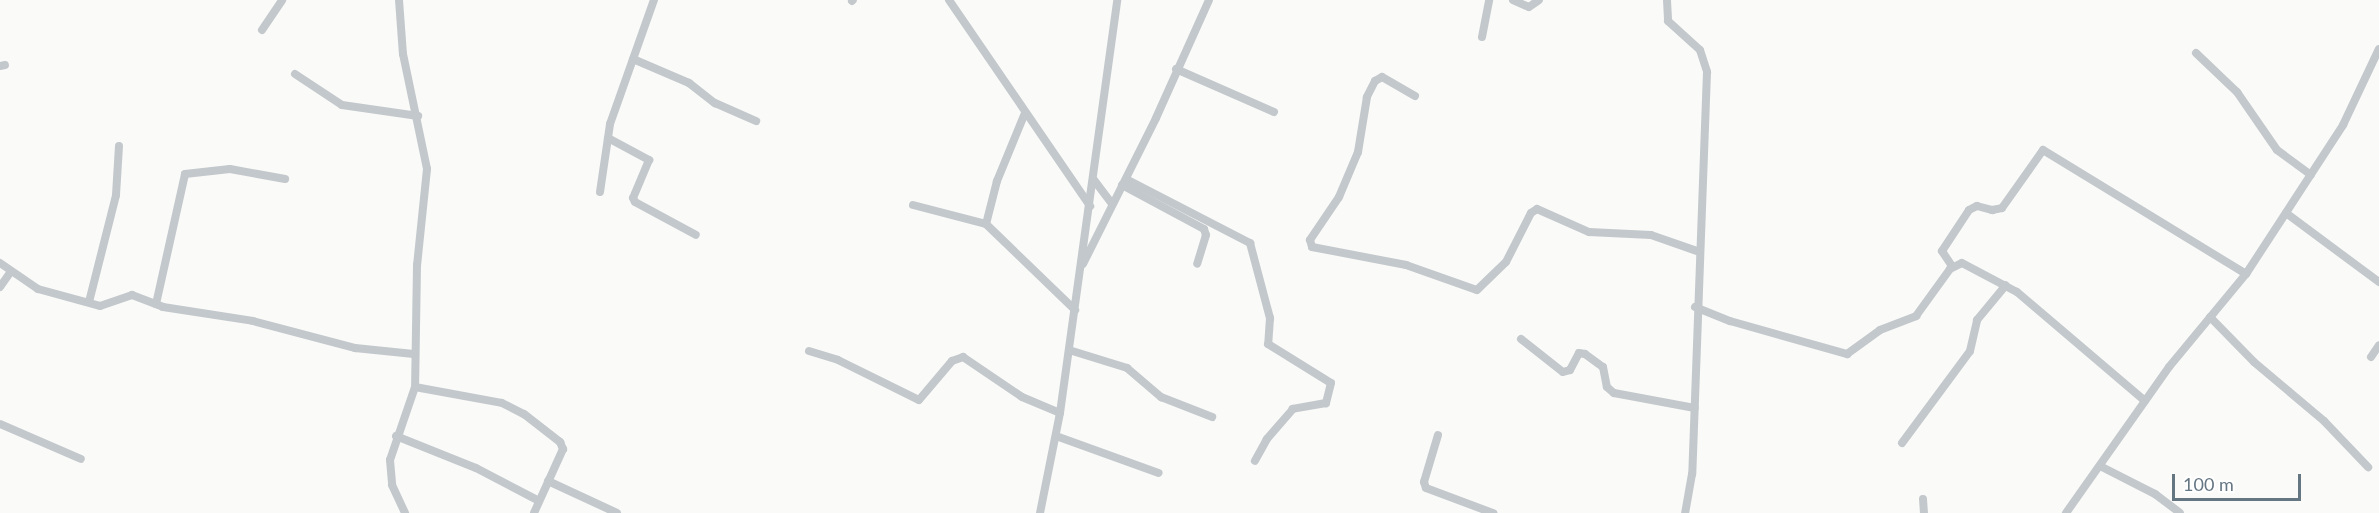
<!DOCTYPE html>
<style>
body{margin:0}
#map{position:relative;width:2379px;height:513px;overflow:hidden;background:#fafaf8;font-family:Lato,sans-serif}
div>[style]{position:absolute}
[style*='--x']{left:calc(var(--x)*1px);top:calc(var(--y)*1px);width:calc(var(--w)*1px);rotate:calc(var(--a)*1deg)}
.street>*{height:8px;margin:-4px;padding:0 4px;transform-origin:4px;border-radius:4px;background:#c3c8cc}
span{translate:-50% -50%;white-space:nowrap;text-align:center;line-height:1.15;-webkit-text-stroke:6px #fff;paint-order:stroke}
.scale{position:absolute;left:2172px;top:474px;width:129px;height:27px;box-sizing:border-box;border:3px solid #657683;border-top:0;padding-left:8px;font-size:18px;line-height:21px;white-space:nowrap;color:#657683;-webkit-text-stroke:4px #fff;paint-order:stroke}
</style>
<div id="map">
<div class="street">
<i style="--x:399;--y:0;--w:54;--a:85.8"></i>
<i style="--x:403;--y:54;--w:117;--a:78.2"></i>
<i style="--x:427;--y:169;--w:97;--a:95.9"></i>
<i style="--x:417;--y:265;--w:122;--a:90.9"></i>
<i style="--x:415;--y:387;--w:77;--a:108.9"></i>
<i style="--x:390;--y:460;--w:25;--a:85"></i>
<i style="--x:392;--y:485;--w:31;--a:65"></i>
<i style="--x:949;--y:0;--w:250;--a:55.6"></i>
<i style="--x:1513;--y:0;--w:17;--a:24"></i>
<i style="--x:1529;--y:7;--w:12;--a:-35"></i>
<i style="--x:1667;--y:0;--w:21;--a:87"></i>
<i style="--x:1668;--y:21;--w:43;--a:42.2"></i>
<i style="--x:1700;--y:50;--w:23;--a:72"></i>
<i style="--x:1707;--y:72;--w:402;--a:92.1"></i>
<i style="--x:1692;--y:474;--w:40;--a:100"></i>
<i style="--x:852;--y:1;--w:1;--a:-45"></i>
<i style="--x:262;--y:30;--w:36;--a:-56"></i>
<i style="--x:1482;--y:37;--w:38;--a:-79"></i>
<i style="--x:2196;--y:53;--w:57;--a:43.6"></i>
<i style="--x:2237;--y:92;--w:70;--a:55.4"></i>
<i style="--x:2277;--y:150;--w:42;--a:36.3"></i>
<i style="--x:633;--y:59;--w:61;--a:23.2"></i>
<i style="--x:689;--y:83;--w:33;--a:38"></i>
<i style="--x:715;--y:103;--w:45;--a:23.7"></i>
<i style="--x:0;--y:66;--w:5;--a:-11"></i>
<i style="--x:1176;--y:69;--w:107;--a:23.7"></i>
<i style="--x:295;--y:74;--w:56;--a:33.4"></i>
<i style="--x:342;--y:105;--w:77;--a:8.2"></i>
<i style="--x:1415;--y:96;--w:38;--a:-150"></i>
<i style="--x:1382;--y:77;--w:8;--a:150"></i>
<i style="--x:1375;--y:81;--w:18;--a:117"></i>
<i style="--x:1367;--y:97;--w:56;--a:99.3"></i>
<i style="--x:1358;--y:152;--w:49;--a:112.9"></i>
<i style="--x:1339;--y:197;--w:52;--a:124"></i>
<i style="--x:1310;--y:240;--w:7;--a:74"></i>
<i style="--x:1312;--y:247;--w:96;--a:10.8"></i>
<i style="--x:1406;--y:265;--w:75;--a:19.4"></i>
<i style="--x:1477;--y:290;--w:40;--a:-44"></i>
<i style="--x:1506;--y:262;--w:55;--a:-63"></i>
<i style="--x:1531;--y:213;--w:7;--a:-34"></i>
<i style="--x:1537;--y:209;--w:57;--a:23.9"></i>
<i style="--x:1589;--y:232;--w:62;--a:2.8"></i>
<i style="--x:1651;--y:235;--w:49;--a:19.2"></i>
<i style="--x:1025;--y:113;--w:74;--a:112.4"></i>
<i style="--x:997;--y:181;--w:44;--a:104.3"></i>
<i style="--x:986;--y:224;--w:124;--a:44"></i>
<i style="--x:608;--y:138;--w:47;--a:28.2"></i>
<i style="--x:649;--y:160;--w:41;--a:112.8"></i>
<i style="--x:633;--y:198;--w:4;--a:63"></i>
<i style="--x:635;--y:202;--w:69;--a:28.4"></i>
<i style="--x:1126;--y:179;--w:140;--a:27.3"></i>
<i style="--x:1250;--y:243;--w:78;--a:75.1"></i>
<i style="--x:1270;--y:318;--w:26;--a:94"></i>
<i style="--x:1268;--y:344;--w:74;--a:31.8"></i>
<i style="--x:1331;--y:383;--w:21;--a:104"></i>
<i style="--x:1326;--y:403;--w:34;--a:170"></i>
<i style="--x:1293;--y:409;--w:40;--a:131"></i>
<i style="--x:1267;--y:439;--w:25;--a:119"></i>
<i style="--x:1094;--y:180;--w:30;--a:53"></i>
<i style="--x:1122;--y:185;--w:93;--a:28.2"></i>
<i style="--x:1204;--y:229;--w:6;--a:72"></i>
<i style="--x:1206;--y:235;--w:30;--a:107"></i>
<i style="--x:600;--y:192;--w:69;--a:-81.6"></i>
<i style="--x:610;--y:124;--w:132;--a:-70.5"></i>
<i style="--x:913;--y:205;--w:75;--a:14.6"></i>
<i style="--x:2286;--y:213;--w:116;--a:36.6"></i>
<i style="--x:0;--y:263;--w:46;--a:34.4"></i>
<i style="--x:38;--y:289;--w:64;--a:15.3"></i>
<i style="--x:100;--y:306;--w:34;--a:-19"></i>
<i style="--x:132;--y:295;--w:33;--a:21"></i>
<i style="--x:163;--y:307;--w:91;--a:8.8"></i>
<i style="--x:253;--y:321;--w:106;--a:14.8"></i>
<i style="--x:355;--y:348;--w:59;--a:5.8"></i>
<i style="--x:1083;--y:264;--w:163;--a:-63.4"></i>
<i style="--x:1156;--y:118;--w:129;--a:-65.8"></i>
<i style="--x:1952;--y:266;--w:18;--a:-124"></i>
<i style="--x:1942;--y:251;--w:49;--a:-56.6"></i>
<i style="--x:1969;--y:210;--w:9;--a:-27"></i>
<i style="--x:1977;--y:206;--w:16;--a:15"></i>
<i style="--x:1992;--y:210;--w:10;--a:-11"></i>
<i style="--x:2002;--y:208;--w:71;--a:-54.7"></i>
<i style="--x:2043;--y:150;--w:238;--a:31.4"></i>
<i style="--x:0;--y:287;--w:19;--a:-55"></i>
<i style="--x:89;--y:302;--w:110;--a:-75.8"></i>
<i style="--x:116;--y:195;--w:49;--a:-86.5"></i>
<i style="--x:156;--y:304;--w:133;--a:-77.4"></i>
<i style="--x:185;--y:174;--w:45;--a:-6.3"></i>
<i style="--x:230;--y:169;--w:56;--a:10.3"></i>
<i style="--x:1695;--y:307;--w:38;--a:22"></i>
<i style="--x:1730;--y:321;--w:122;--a:15.8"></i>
<i style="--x:1847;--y:354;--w:41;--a:-36"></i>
<i style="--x:1880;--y:330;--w:39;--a:-21"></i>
<i style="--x:1916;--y:316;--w:58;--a:-54.1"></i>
<i style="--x:1950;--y:269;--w:13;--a:-27"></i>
<i style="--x:1962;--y:263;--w:62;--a:27.8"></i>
<i style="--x:2017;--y:292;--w:168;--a:40.4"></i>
<i style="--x:2210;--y:317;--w:63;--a:45.6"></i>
<i style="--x:2254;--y:362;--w:92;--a:40.1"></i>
<i style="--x:2324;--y:421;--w:64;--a:46.3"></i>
<i style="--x:1521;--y:339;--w:53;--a:38.2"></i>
<i style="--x:1563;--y:372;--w:7;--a:-16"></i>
<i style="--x:1570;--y:370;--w:19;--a:-62"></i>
<i style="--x:1579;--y:353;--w:6;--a:9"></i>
<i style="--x:1585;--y:354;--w:22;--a:36"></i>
<i style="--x:1603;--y:367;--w:20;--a:79"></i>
<i style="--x:1607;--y:387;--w:9;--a:41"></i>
<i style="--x:1614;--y:393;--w:82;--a:10.5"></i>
<i style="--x:1069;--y:350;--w:61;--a:17.2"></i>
<i style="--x:1127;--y:368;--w:45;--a:40.5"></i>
<i style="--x:1161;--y:397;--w:55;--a:21.4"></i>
<i style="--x:809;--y:351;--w:30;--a:17"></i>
<i style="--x:838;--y:360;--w:90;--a:26.3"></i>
<i style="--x:919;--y:400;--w:51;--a:-49.8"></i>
<i style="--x:952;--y:361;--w:12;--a:-20"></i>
<i style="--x:963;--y:357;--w:71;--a:34.1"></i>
<i style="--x:1022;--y:397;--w:41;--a:22.8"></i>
<i style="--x:2371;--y:357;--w:14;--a:-56"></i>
<i style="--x:415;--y:387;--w:88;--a:10.4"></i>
<i style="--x:502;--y:403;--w:25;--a:27"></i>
<i style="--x:524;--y:414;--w:46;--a:37.9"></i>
<i style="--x:560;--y:442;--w:8;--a:67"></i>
<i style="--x:563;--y:449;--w:70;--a:114.4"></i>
<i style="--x:0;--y:424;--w:88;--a:23.4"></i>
<i style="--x:1438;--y:435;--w:49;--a:106.6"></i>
<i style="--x:1424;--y:482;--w:6;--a:72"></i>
<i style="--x:1426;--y:488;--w:72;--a:20.5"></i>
<i style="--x:396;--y:436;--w:86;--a:21.8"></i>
<i style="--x:476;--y:468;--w:71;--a:27.6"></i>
<i style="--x:1056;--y:436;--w:109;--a:19.8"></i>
<i style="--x:1902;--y:443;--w:114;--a:-53.5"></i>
<i style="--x:1970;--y:351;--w:32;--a:-77"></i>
<i style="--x:1977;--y:320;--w:45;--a:-50.4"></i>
<i style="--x:2100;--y:466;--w:62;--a:27"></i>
<i style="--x:2155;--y:494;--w:31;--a:37"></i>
<i style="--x:548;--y:481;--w:76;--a:24.9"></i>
<i style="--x:1923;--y:499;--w:14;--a:86"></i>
<i style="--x:1040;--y:513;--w:102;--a:-78.7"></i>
<i style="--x:1060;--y:413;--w:417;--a:-82.1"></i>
<i style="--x:2066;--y:513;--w:179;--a:-54.8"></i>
<i style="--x:2169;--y:367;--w:121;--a:-50.4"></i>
<i style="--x:2246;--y:274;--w:178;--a:-56.9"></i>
<i style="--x:2343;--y:125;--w:84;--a:-64.7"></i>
</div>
<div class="scale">100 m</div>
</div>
